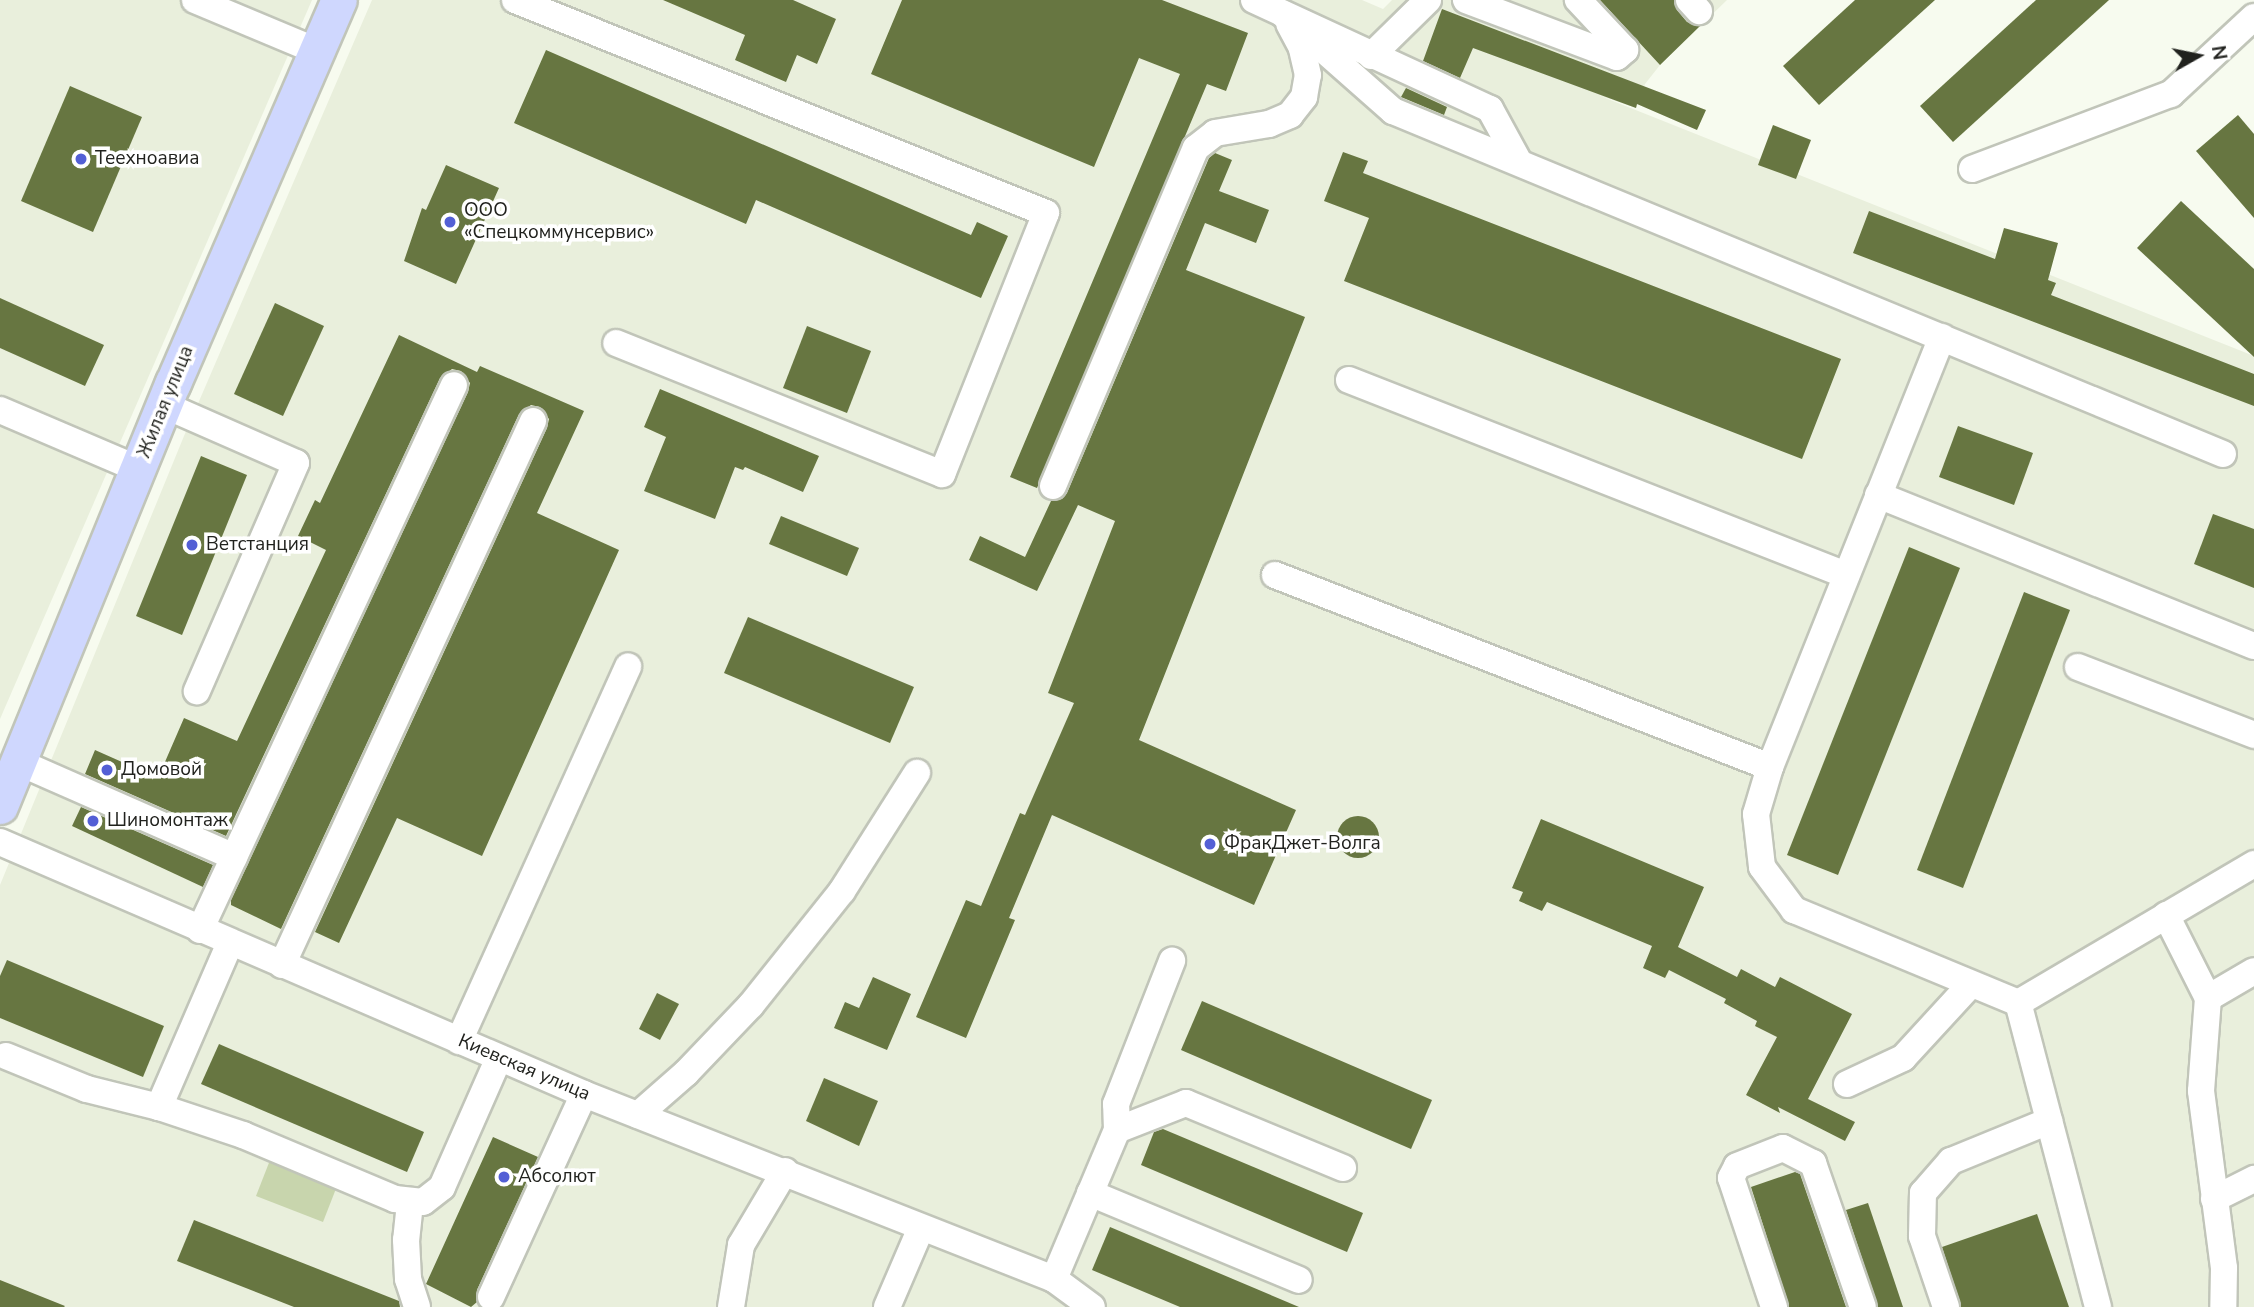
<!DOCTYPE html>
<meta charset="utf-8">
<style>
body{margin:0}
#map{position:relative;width:2254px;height:1307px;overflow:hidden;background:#f7fbef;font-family:"Nunito Sans",sans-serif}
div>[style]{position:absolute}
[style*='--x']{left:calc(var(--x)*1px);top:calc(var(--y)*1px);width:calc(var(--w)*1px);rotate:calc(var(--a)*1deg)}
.built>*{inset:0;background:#e9efdc}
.green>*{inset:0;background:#c8d5ad}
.building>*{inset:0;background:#677641}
.round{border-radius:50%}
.roads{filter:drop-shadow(2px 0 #c1c5b9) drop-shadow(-2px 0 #c1c5b9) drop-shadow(0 2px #c1c5b9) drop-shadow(0 -2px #c1c5b9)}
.minor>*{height:26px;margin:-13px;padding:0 13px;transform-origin:13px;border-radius:13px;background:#fff}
.major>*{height:35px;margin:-17.5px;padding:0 17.5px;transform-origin:17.5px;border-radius:17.5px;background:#cfd7fe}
.dots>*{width:19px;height:19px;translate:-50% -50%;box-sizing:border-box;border:4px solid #fff;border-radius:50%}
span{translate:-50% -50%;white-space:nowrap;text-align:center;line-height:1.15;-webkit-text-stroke:7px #fff;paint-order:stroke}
.poi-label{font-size:19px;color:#21221e}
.left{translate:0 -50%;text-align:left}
.street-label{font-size:19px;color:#21221e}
.north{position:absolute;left:2163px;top:21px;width:70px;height:70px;-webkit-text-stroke:5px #fff;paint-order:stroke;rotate:81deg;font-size:19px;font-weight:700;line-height:28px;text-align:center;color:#21221e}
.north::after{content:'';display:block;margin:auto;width:24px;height:32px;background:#21221e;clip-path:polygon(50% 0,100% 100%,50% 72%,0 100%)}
</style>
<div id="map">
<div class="built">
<i style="clip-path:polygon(0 0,312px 0,0 719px)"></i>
<i style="clip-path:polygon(372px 0,1362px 0,1383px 9px,1392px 0,1727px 0,1660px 65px,1645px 84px,1636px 108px,1598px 95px,2254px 356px,2254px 1307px,0 1307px,0 885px,184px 436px)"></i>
</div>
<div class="green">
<i style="clip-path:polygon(272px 1155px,339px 1181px,323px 1222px,256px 1196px)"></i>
</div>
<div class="building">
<i style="clip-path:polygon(663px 0,793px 0,836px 19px,817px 64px,797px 55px,786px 82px,735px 60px,745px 35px)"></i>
<i style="clip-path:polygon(902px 0,1162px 0,1248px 33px,1226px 91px,1207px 84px,1037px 488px,1010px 477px,1180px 74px,1139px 58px,1094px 167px,871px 74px)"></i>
<i style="clip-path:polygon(1600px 0,1674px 0,1677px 10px,1687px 22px,1700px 26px,1660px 65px)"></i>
<i style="clip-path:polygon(1855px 0,1935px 0,1819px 105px,1783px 66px)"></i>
<i style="clip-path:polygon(2036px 0,2109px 0,1953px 142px,1920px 106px)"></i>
<i style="clip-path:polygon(1442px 9px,1706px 110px,1697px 130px,1637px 104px,1636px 108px,1473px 48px,1460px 78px,1423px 61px)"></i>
<i style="clip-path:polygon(546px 50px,971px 235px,977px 222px,1008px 236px,981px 298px,756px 200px,746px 224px,514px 123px)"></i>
<i style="clip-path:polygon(70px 86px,142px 117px,93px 232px,21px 201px)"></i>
<i style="clip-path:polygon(1406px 88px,1447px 107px,1444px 115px,1401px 97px)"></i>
<i style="clip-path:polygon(2238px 115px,2254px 134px,2254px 218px,2196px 151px)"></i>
<i style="clip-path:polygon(1773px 125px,1811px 140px,1796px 179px,1758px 165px)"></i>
<i style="clip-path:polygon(1343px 152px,1368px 161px,1363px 173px,1841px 359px,1802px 459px,1344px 281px,1369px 218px,1324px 201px)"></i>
<i style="clip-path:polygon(1215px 153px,1232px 160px,1219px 191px,1269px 210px,1256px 243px,1205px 223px,1186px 270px,1305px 317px,1139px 740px,1296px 810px,1254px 905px,1052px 815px,1009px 918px,1015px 920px,966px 1038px,916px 1017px,966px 900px,981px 906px,1020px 813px,1025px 815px,1074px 703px,1048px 693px,1115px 521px,1078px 505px,1037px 591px,969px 560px,980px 536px,1025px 557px,1051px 501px,1062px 499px,1067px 493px,1209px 158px)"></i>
<i style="clip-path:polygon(446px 165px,499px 188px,456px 284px,404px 261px,422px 208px,426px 210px)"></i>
<i style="clip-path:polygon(2181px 201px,2254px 269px,2254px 357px,2137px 248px)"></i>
<i style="clip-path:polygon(1869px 211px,1995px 259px,2004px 228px,2058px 243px,2048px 280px,2056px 283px,2051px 295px,2254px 374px,2254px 406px,1853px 253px)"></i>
<i style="clip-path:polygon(0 298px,104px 345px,85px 386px,0 348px)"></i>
<i style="clip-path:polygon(275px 303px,324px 326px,283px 416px,234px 394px)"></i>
<i style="clip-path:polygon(807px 326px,871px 351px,847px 413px,783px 388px)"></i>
<i style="clip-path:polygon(399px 335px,477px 372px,480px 366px,584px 411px,537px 513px,619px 550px,482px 856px,397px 818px,339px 943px,315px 932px,547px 428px,549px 419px,540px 407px,531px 405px,519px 414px,281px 929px,231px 905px,231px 900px,468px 392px,470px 383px,461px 371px,452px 369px,440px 378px,226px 836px,85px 774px,95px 750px,158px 778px,184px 718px,237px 741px,326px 550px,298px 536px,315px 500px,320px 503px)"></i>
<i style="clip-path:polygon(660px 389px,819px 456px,803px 492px,745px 467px,743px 470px,735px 467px,715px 519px,644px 491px,666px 437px,644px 427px)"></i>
<i style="clip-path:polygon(1958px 426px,2033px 453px,2014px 505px,1939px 477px)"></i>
<i style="clip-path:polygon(201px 456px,247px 475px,182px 635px,136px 616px)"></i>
<i style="clip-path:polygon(2213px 514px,2254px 529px,2254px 588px,2194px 564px)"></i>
<i style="clip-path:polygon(781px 516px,859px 548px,847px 576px,769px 544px)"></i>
<i style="clip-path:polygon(1909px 547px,1960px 568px,1838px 875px,1787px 855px)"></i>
<i style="clip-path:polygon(2024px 592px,2070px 610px,1963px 888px,1917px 870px)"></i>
<i style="clip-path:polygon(748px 617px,914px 687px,890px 743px,724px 673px)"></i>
<i style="clip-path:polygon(81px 807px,213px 865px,203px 887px,72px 826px)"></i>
<i class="round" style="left:1337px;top:816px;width:42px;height:42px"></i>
<i style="clip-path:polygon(1541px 819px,1704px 887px,1678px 947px,1737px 977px,1741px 969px,1775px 987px,1780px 977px,1852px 1014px,1808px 1099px,1855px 1122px,1845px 1141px,1778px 1107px,1780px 1113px,1746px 1095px,1777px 1037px,1755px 1026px,1757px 1021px,1724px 1003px,1726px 999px,1669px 970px,1665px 978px,1643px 968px,1652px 946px,1547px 902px,1542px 911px,1519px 901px,1523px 892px,1512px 888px)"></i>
<i style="clip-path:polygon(7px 960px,164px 1026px,143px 1077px,0 1018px,0 976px)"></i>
<i style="clip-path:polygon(873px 977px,911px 994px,887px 1050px,834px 1028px,845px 1002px,859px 1008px)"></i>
<i style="clip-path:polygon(657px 993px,679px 1004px,660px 1040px,639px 1029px)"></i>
<i style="clip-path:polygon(1202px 1001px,1432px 1100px,1411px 1149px,1181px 1050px)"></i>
<i style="clip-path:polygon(219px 1044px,424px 1132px,407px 1172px,201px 1084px)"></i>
<i style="clip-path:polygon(824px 1078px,878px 1101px,859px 1146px,806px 1121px)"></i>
<i style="clip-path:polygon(1163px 1129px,1363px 1213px,1347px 1252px,1141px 1165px,1154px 1132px)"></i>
<i style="clip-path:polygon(493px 1137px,538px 1157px,477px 1290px,477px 1302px,471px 1307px,426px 1284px)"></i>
<i style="clip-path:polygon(1795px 1172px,1800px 1174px,1846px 1307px,1789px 1307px,1751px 1187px)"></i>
<i style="clip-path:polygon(1868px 1203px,1894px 1280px,1903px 1307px,1878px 1307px,1846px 1210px)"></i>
<i style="clip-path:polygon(2037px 1214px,2069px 1307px,1961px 1307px,1942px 1247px)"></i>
<i style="clip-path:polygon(194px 1220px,399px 1301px,400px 1307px,294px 1307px,177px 1261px)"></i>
<i style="clip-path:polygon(1110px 1227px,1299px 1307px,1180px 1307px,1092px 1270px)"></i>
<i style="clip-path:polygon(0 1280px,65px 1306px,64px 1307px,0 1307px)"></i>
</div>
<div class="roads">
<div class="minor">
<i style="--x:195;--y:0;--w:132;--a:22.7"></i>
<i style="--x:515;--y:0;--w:572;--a:21.86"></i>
<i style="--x:1046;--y:213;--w:281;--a:111.7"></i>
<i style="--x:942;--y:474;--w:351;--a:-158.1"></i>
<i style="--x:1254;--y:0;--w:260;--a:24.8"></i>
<i style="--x:1490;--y:109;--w:60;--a:61.3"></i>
<i style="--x:1466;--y:0;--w:161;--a:20.7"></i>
<i style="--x:1617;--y:57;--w:11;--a:-41"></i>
<i style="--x:1625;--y:50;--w:69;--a:-133.2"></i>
<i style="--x:1689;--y:0;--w:15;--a:48"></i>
<i style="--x:1283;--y:14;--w:147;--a:41.4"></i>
<i style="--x:1393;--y:111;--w:898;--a:22.45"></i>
<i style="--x:1371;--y:56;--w:80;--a:-44.5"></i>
<i style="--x:1972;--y:169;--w:213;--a:-20.7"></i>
<i style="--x:2171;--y:94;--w:113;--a:-42.9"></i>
<i style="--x:1349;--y:380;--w:534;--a:21.42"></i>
<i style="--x:164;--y:405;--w:144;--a:23.7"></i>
<i style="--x:296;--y:463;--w:249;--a:113.5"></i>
<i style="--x:0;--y:410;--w:150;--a:23.1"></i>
<i style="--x:1053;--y:486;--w:367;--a:-67.1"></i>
<i style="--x:1196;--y:148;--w:24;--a:-38"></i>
<i style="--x:1215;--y:133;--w:55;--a:-9.5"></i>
<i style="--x:1269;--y:124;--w:23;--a:-23"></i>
<i style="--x:1290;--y:115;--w:23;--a:-52"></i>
<i style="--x:1304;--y:97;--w:22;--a:-80"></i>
<i style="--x:1308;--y:75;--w:28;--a:-103"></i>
<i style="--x:1302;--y:48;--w:27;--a:-118"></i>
<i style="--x:1878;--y:495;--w:405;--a:21.9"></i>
<i style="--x:1275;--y:575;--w:531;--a:21.2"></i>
<i style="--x:1770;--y:767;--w:463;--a:-68.2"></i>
<i style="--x:2078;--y:667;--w:189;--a:21.1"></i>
<i style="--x:18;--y:762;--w:236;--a:23.7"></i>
<i style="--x:1770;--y:767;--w:49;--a:106.6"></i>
<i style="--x:1756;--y:814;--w:53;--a:83.5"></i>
<i style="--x:1762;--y:867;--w:54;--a:53.3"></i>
<i style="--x:1794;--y:910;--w:243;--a:22.5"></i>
<i style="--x:0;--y:842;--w:636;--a:23.34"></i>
<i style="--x:584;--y:1094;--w:505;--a:21.49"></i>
<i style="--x:1054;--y:1279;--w:47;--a:36.4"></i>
<i style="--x:2166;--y:915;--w:93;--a:63.2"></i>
<i style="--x:2208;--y:998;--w:93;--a:94.3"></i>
<i style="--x:2201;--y:1091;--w:178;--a:82.6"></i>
<i style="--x:2224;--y:1268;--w:39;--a:91"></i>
<i style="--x:200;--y:930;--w:601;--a:-65.01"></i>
<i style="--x:230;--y:943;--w:179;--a:113.4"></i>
<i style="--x:159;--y:1107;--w:89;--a:18.4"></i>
<i style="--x:243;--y:1135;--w:165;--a:22.8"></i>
<i style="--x:395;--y:1199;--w:28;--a:6"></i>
<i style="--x:423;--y:1202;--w:24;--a:-38"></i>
<i style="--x:442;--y:1187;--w:141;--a:-66.2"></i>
<i style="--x:282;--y:965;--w:599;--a:-65.23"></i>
<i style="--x:2208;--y:998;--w:53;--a:-30.4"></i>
<i style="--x:459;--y:1041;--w:411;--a:-65.7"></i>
<i style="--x:6;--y:1056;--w:87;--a:22.2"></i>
<i style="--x:87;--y:1089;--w:74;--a:14"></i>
<i style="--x:1847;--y:1084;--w:62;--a:-24.9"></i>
<i style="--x:1903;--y:1058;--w:100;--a:-47.4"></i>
<i style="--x:638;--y:1115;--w:64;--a:-41.2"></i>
<i style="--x:686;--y:1073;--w:94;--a:-46.3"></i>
<i style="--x:751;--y:1005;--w:146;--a:-51.4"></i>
<i style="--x:842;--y:891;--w:140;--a:-57.6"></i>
<i style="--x:1117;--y:1130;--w:26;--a:-92"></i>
<i style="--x:1116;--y:1104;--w:154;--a:-68.6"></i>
<i style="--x:1090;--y:1193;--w:226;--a:22.6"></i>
<i style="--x:2214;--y:1199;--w:45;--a:-26.6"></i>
<i style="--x:410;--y:1203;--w:37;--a:96"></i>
<i style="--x:406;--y:1240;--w:39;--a:87"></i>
<i style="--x:408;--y:1279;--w:29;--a:72"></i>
<i style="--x:1054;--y:1279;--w:162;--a:-67.1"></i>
<i style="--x:1117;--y:1130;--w:74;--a:-21.4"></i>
<i style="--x:1186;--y:1103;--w:170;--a:22.5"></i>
<i style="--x:491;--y:1297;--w:223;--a:-65.4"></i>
<i style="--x:731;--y:1307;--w:63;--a:-80.8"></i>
<i style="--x:741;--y:1245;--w:86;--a:-59.3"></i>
<i style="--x:887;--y:1307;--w:86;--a:-66.7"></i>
<i style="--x:1774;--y:1307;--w:136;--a:-108.4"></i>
<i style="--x:1731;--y:1178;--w:13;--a:-63"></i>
<i style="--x:1737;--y:1166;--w:49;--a:-21.4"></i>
<i style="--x:1783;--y:1148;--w:34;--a:27"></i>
<i style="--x:1813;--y:1163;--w:152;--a:70.9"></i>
<i style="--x:1946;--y:1307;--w:75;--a:-108.7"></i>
<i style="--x:1922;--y:1236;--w:43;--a:-88.7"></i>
<i style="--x:1923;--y:1193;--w:43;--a:-48.8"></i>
<i style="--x:1951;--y:1161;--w:106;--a:-22.2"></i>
<i style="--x:2098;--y:1307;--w:314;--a:-104.7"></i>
<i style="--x:2018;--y:1003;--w:274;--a:-30.5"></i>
</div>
<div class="major">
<i style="--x:0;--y:806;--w:457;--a:-67.8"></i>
<i style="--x:173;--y:383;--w:417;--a:-66.6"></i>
</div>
</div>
<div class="dots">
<i style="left:81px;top:159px;background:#535fd5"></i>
<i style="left:450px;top:222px;background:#535fd5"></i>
<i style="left:192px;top:545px;background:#535fd5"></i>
<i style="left:107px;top:770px;background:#535fd5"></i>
<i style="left:93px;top:821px;background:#535fd5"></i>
<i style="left:1210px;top:844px;background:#535fd5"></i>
<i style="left:504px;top:1177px;background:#535fd5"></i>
</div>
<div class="poi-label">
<span class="left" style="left:95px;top:159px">Теехноавиа</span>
<span class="left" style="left:464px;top:222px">ООО<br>«Спецкоммунсервис»</span>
<span class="left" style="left:206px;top:545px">Ветстанция</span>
<span class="left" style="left:121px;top:770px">Домовой</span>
<span class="left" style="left:107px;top:821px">Шиномонтаж</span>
<span class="left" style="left:1224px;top:844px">ФракДжет-Волга</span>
<span class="left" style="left:518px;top:1177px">Абсолют</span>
</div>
<div class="street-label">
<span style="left:166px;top:402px;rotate:-68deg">Жилая улица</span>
<span style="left:524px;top:1068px;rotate:23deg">Киевская улица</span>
</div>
<div class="north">N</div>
</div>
